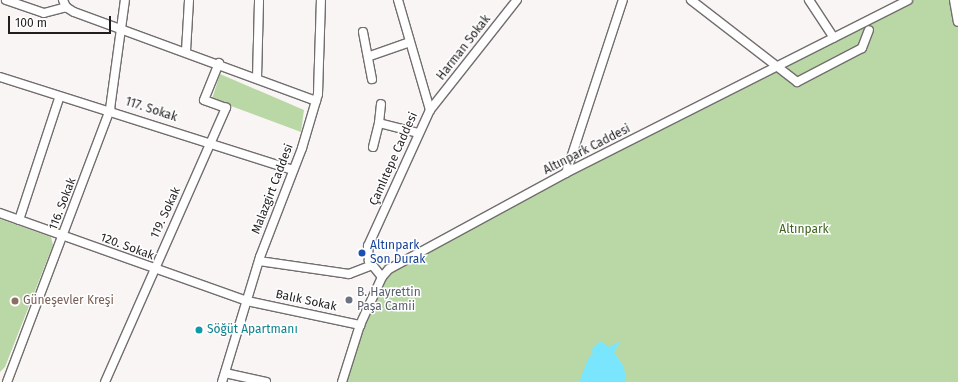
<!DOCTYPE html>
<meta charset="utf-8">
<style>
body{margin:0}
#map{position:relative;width:958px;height:382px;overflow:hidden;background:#f9f5f4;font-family:"Fira Sans",sans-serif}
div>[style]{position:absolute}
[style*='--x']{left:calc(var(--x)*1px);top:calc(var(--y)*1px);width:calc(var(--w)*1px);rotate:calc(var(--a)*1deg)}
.green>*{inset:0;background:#b9d8a6}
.water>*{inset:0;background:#79e6fd}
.roads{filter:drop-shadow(1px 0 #726e6d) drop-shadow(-1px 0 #726e6d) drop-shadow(0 1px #726e6d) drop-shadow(0 -1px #726e6d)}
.minor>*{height:8px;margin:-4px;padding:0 4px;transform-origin:4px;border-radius:4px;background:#fff}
.dots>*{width:11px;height:11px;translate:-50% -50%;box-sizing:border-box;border:2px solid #fff;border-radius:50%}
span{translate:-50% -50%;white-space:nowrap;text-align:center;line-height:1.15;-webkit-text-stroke:3px #fff;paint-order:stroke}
.street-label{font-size:12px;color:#201e1e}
.park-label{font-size:12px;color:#3c621b}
.transit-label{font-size:12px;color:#164399}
.left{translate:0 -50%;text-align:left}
.worship-label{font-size:12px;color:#5b616d}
.education-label{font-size:12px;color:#785e54}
.culture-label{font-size:12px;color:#0d838f}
.scale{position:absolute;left:8px;top:16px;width:103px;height:18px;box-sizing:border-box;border:2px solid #201e1e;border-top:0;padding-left:5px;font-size:12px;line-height:14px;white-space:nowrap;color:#201e1e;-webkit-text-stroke:3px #fff;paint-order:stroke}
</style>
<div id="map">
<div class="green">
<i style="clip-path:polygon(908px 0,954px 0,958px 22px,958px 382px,342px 382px,346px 363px,389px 269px)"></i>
<i style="clip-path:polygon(220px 74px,304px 110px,301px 132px,212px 99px)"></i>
<i style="clip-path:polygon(0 219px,51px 237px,53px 245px,5px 367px,0 372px)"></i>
</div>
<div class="water">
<i style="clip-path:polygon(600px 341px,609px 347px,621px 341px,614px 352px,624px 367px,626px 382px,579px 382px,589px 357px,593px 355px,591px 350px)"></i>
</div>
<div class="roads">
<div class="minor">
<i style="--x:6;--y:0;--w:40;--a:18.9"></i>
<i style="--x:44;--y:13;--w:23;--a:-15"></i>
<i style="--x:63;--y:0;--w:8;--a:67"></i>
<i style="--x:66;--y:7;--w:9;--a:32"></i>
<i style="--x:74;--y:12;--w:258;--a:20.2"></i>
<i style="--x:691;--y:0;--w:134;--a:37.7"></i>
<i style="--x:797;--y:82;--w:73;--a:-27.6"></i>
<i style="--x:862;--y:48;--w:19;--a:-69"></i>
<i style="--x:809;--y:0;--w:45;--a:56.7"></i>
<i style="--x:954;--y:0;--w:22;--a:80"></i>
<i style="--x:363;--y:32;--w:48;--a:79.2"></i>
<i style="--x:186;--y:51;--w:51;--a:-86.6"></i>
<i style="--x:370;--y:56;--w:42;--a:-19.3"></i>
<i style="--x:0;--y:77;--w:307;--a:17.6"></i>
<i style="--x:257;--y:78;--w:78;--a:-88.5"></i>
<i style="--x:430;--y:110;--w:140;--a:-51.7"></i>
<i style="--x:379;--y:123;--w:19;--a:-84"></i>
<i style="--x:373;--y:147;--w:25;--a:-76"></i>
<i style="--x:379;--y:123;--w:40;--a:14.4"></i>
<i style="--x:566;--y:173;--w:182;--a:-71.8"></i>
<i style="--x:0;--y:213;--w:262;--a:19.6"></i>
<i style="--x:247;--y:301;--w:116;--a:12"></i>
<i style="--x:19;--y:220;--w:128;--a:-71.8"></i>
<i style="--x:259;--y:261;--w:91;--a:8.2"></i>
<i style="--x:349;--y:274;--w:25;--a:-21"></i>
<i style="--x:382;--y:277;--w:21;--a:-129"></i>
<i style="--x:369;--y:261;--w:15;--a:-94"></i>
<i style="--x:368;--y:246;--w:149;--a:-65.5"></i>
<i style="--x:430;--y:110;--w:115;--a:-106.2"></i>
<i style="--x:225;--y:373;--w:42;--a:12.4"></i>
<i style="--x:7;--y:382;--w:292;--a:-69.3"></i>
<i style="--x:110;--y:109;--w:110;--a:-82.2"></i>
<i style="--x:105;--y:382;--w:300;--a:-66.2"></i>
<i style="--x:226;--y:108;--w:23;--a:-160"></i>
<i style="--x:204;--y:100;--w:40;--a:-68"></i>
<i style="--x:222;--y:382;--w:131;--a:-73.1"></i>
<i style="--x:260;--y:257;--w:117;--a:-68.9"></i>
<i style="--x:302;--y:148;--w:56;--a:-73.5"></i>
<i style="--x:318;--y:94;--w:94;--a:-88.2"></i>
<i style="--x:342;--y:382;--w:60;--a:-72.5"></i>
<i style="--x:360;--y:325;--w:53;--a:-65.4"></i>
<i style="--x:382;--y:277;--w:11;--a:-49"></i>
<i style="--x:389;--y:269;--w:201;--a:-28.5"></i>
<i style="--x:566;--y:173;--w:383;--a:-26.8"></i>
</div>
</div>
<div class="dots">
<i style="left:362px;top:253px;background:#1a4fb4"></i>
<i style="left:349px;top:300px;background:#6b7280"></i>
<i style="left:15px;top:301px;background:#8d6e63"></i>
<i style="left:199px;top:330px;background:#0f9aa8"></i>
</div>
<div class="street-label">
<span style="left:464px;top:48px;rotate:-52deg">Harman Sokak</span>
<span style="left:151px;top:110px;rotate:18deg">117. Sokak</span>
<span style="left:587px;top:150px;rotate:-27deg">Altınpark Caddesi</span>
<span style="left:394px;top:159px;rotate:-66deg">Çamlıtepe Caddesi</span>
<span style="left:273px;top:189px;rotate:-69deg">Malazgirt Caddesi</span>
<span style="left:63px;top:204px;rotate:-69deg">116. Sokak</span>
<span style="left:166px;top:213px;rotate:-65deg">119. Sokak</span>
<span style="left:127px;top:247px;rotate:20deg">120. Sokak</span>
<span style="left:306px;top:301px;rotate:12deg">Balık Sokak</span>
</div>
<div class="park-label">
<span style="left:804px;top:230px">Altınpark</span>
</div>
<div class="transit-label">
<span class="left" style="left:370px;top:253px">Altınpark<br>Son Durak</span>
</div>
<div class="worship-label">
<span class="left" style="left:357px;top:300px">B. Hayrettin<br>Paşa Camii</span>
</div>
<div class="education-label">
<span class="left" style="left:23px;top:301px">Güneşevler Kreşi</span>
</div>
<div class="culture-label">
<span class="left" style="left:207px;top:330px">Söğüt Apartmanı</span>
</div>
<div class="scale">100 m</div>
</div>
